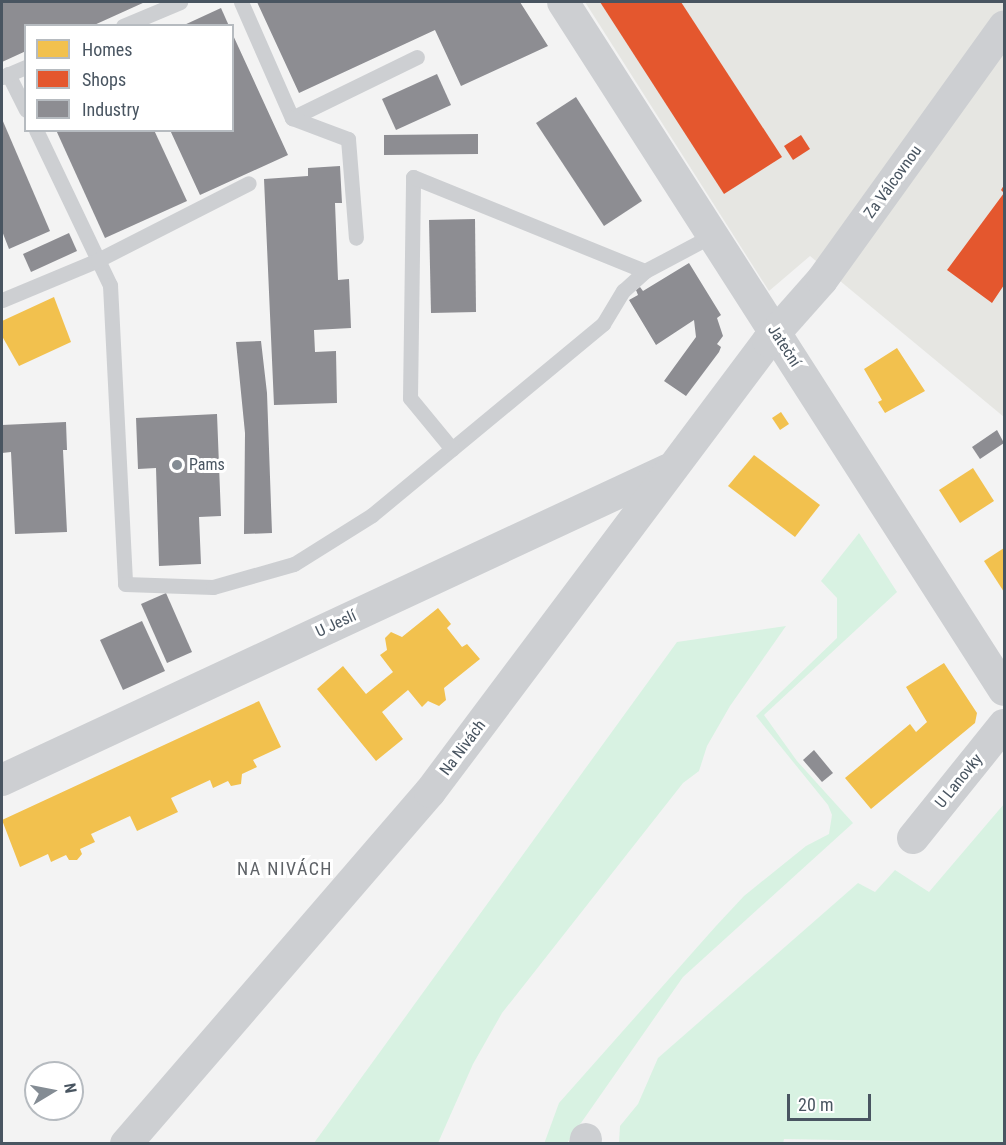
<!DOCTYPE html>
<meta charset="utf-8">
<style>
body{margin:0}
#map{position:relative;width:1006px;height:1145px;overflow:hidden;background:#f3f3f3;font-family:"Roboto Condensed",sans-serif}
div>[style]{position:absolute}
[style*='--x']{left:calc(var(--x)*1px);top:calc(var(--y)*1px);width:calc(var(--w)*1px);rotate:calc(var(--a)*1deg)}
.commercial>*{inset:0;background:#e6e6e2}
.green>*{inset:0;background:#d8f2e2}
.homes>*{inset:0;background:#f2c14e}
.shops>*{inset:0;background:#e4572e}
.industry>*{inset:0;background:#8d8d92}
.lane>*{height:15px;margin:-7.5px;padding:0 7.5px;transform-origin:7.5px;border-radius:7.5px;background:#cdcfd2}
.street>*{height:32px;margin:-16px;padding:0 16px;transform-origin:16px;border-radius:16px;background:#cdcfd2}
.dots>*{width:16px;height:16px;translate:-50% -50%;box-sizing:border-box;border:3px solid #fff;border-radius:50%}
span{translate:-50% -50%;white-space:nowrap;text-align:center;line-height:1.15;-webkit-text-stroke:6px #fff;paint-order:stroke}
.street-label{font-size:16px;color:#495561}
.poi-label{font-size:16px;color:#495561}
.left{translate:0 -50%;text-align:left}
.neighbourhood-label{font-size:18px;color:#5e6267;letter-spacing:1.5px}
.frame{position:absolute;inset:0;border:3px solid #495561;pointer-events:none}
.legend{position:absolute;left:24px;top:24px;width:210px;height:108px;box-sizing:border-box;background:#fff;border:2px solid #b6bbc0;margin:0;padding:8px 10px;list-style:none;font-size:18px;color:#495561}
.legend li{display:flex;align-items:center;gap:12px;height:30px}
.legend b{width:30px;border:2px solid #b6bbc0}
.north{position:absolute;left:24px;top:1061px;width:60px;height:60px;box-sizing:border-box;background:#fff;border:2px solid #b6bbc0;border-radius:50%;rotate:80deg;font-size:16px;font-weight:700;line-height:24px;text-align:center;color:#495561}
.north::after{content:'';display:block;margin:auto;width:21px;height:27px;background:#848c94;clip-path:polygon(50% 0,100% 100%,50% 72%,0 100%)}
.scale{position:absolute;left:787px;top:1094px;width:84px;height:27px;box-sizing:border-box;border:3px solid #495561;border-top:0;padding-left:8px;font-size:18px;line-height:21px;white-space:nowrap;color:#495561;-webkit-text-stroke:4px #fff;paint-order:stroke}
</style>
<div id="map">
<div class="commercial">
<i style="clip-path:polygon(585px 2px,1004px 2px,1004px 417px,810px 256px,769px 291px)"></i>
</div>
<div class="green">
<i style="clip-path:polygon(859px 533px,897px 592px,764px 715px,797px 761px,853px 823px,683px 977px,567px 1143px,544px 1144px,559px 1103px,716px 926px,744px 896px,806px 846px,829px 834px,832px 815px,828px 805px,756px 716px,837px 638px,837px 598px,821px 581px)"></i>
<i style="clip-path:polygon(786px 626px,730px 706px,707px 746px,699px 771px,683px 783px,502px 1013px,473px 1064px,438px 1143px,314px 1143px,677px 642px)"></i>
<i style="clip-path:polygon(1004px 804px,1004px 1143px,784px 1139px,783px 1144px,619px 1143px,620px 1126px,638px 1104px,658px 1058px,858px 883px,875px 892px,895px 870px,929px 892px)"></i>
</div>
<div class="homes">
<i style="clip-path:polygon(54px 297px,71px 342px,19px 366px,2px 336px,2px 321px)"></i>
<i style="clip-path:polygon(897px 348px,925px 391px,885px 413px,878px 402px,882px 400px,864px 369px)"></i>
<i style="clip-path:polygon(781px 412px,789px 424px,780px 430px,772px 418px)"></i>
<i style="clip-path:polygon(754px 455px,820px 505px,795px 537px,728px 486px)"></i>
<i style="clip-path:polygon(973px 468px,994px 501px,960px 523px,939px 490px)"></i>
<i style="clip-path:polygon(1004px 548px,1004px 592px,984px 561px)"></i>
<i style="clip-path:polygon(438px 608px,451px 624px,447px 628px,462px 647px,467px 644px,480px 659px,444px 688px,446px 700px,439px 706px,428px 701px,422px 707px,408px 690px,382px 712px,403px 739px,376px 761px,317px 689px,343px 666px,366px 694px,393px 672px,380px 655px,387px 650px,385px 638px,391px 632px,402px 637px)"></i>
<i style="clip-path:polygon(944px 663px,977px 713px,975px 723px,871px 809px,845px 778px,910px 724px,916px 732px,927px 722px,906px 687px)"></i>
<i style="clip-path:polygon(259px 701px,281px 747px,253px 760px,257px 767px,242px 774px,241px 784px,231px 786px,228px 781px,213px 788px,210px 780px,171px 798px,178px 812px,137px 831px,130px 816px,91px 834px,95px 842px,80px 849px,82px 854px,77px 860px,69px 860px,66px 855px,51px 862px,48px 854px,20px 867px,2px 820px)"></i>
</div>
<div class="shops">
<i style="clip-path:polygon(600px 2px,681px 2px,782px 157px,724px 194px)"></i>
<i style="clip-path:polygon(801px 135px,810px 149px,793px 160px,784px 146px)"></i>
<i style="clip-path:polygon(1004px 185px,1004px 285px,992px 303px,947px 270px,1004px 193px,1001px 190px)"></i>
</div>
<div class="industry">
<i style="clip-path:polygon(2px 2px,145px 2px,92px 26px,26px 26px,26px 51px,2px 62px)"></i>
<i style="clip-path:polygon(257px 2px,520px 2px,548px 46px,461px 86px,435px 30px,299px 93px)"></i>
<i style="clip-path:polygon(221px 8px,229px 26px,182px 26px)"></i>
<i style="clip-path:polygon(232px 33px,288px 155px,200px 195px,170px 130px,232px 130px)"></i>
<i style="clip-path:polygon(437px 74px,451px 105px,396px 130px,382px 99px)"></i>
<i style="clip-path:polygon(576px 97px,642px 201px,604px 226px,536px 123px)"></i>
<i style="clip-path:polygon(2px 119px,50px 231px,9px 249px,2px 231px)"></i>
<i style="clip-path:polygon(56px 130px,154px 130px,187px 201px,105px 238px)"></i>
<i style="clip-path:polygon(478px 134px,478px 154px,384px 155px,384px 135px)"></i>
<i style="clip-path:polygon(340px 166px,342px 203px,335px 203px,338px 280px,349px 279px,351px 328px,314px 330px,315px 352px,336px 351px,337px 403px,274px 405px,264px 179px,308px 176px,308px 168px)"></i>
<i style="clip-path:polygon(475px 219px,476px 312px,431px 313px,429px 220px)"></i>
<i style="clip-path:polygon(69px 233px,77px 251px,31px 272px,23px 254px)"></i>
<i style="clip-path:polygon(689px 263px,721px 315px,717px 318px,723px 336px,717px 344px,721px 347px,719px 352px,686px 396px,664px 381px,696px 337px,694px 320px,656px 345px,629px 300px,638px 295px,636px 290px,640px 287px,643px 291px)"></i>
<i style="clip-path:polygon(261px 341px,267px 393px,272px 533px,244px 534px,245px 433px,236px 342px)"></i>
<i style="clip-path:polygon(217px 414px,221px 516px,199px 517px,201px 564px,159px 566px,156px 468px,138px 469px,136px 418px)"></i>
<i style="clip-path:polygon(66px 422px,67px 450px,63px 450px,67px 532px,15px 534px,11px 452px,2px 453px,2px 425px)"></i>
<i style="clip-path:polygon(997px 430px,1004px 443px,980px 459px,972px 447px)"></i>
<i style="clip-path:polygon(166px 593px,192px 652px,167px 663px,141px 604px)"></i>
<i style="clip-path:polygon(142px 621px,165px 671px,123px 690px,100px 640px)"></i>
<i style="clip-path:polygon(814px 750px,833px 773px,822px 782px,803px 760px)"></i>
</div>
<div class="lane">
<i style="--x:241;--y:2;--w:127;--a:66.3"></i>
<i style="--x:292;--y:118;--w:139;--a:-26"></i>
<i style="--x:123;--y:26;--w:62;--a:-22.8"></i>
<i style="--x:8;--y:74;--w:40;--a:63.4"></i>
<i style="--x:2;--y:77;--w:26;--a:-23"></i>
<i style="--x:292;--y:118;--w:60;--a:20.6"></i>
<i style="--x:348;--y:139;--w:99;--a:85.4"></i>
<i style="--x:36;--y:130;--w:172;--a:64.5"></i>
<i style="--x:110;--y:285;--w:299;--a:87.1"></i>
<i style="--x:125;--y:584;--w:88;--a:2"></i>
<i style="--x:213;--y:587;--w:84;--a:-15.9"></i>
<i style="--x:294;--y:564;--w:92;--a:-32.1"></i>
<i style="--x:372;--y:515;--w:300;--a:-39.6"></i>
<i style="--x:603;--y:324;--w:39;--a:-59"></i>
<i style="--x:623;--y:291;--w:30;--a:-42"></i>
<i style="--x:645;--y:271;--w:77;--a:-27.9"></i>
<i style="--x:2;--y:300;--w:104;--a:-22.6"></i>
<i style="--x:98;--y:260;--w:169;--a:-27"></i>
<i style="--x:452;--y:449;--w:66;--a:-129.5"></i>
<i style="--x:410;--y:398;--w:221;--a:-89.2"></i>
<i style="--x:413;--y:177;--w:250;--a:22.1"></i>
</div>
<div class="street">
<i style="--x:563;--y:2;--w:817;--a:57.34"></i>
<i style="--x:2;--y:780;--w:734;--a:-24.99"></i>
<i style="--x:913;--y:838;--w:145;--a:-51.2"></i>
<i style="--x:126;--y:1144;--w:465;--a:-49.2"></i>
<i style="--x:430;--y:792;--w:564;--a:-53.15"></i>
<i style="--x:768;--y:341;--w:81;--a:-48.5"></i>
<i style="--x:822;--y:280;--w:312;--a:-54.3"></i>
<i style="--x:585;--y:1144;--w:5;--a:-79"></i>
</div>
<div class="dots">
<i style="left:177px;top:465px;background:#848c94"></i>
</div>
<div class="street-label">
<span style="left:893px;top:182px;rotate:-54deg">Za Válcovnou</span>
<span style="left:784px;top:346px;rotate:57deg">Jateční</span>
<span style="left:336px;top:624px;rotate:-25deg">U Jeslí</span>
<span style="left:463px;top:748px;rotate:-53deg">Na Nivách</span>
<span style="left:959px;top:781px;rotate:-51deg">U Lanovky</span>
</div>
<div class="poi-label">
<span class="left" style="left:189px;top:465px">Pams</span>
</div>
<div class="neighbourhood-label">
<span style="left:285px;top:869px">NA NIVÁCH</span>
</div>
<div class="frame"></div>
<ul class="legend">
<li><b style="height:16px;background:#f2c14e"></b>Homes</li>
<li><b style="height:16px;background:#e4572e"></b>Shops</li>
<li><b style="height:16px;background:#8d8d92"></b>Industry</li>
</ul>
<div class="north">N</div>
<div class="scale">20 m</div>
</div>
